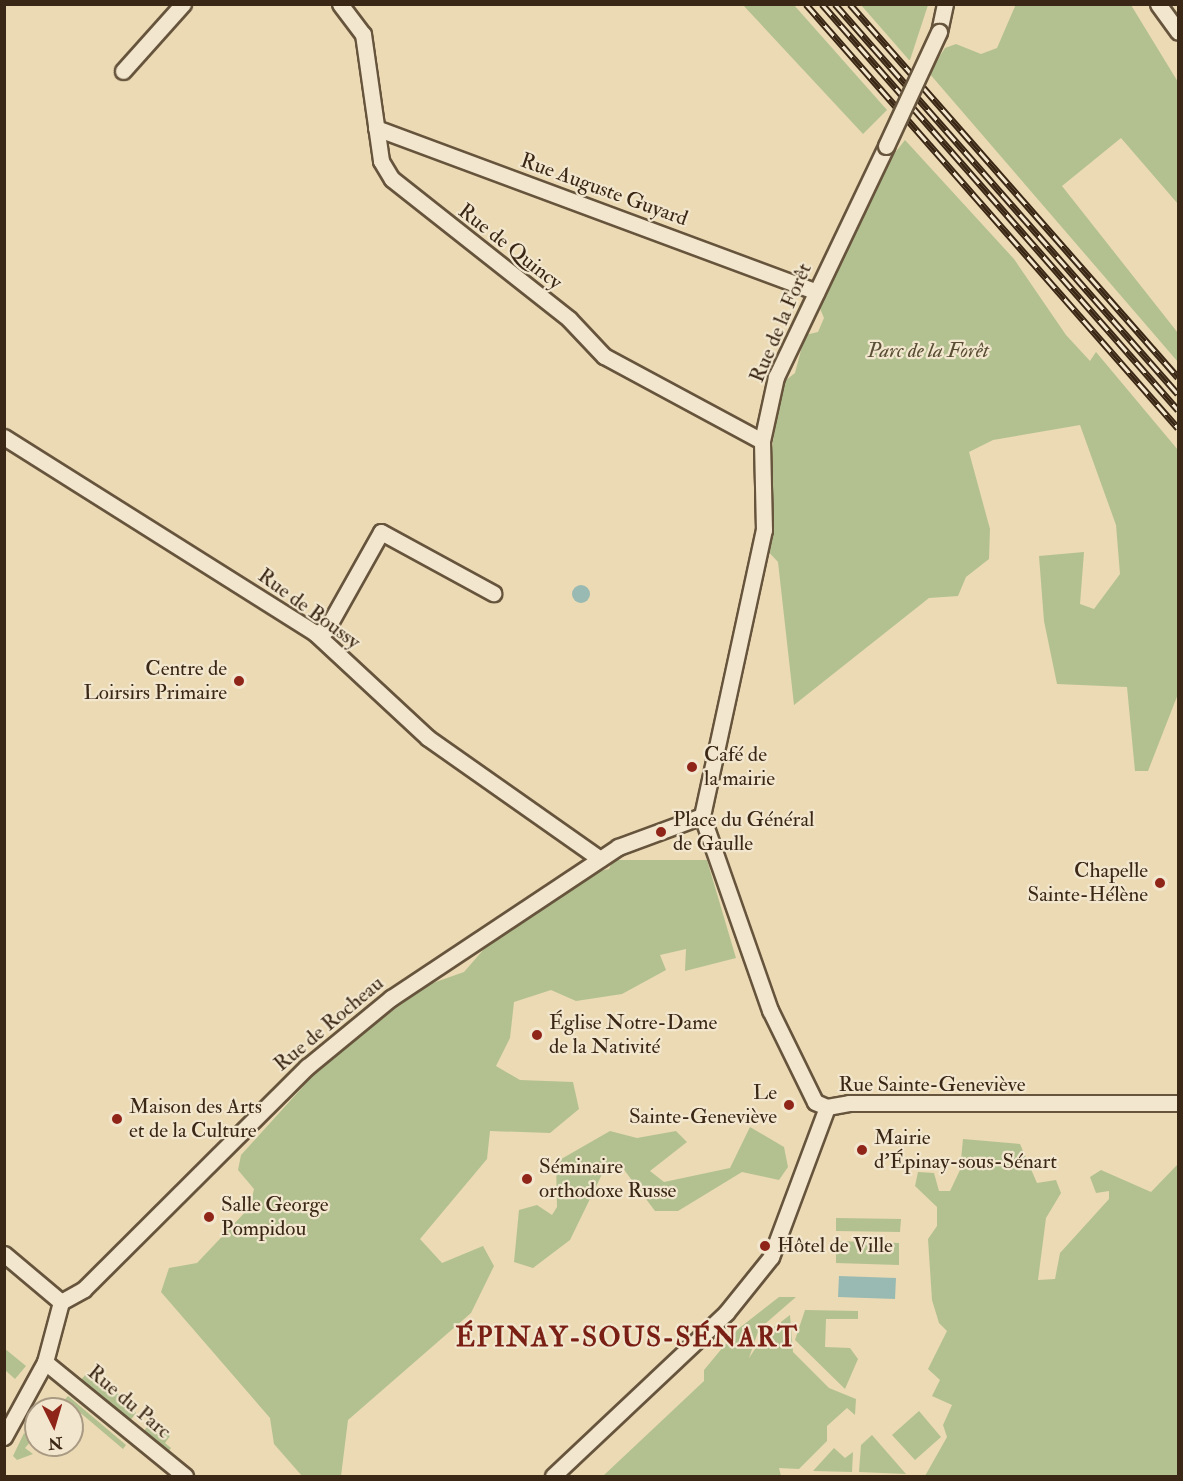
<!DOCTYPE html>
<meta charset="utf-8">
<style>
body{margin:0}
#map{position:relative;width:1183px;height:1481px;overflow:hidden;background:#ebdab4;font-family:"IM FELL Double Pica",serif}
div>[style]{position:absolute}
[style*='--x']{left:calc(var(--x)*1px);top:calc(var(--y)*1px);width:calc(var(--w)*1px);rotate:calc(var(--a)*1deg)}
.green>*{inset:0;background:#b3c190}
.water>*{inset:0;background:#99bab2}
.round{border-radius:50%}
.roads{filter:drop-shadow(2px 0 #67543d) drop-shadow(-2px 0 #67543d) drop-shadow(0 2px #67543d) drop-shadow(0 -2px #67543d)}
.minor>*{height:15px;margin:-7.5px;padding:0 7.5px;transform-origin:7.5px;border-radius:7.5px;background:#f2e7ce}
.rail>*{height:7px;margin-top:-3.5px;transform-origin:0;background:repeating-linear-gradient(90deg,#f2e7ce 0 14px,#3b2715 0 28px);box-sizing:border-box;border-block:2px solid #3b2715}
.bridges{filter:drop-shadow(2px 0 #67543d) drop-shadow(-2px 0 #67543d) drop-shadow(0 2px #67543d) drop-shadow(0 -2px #67543d)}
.minor-bridge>*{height:15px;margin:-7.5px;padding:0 7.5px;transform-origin:7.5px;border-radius:7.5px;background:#f2e7ce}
.dots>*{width:16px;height:16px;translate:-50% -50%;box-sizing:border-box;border:3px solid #f2e7ce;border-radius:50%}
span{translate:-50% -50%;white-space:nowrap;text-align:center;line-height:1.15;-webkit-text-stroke:4.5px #f2e7ce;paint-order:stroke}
.street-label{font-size:21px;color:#3b2715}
.park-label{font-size:21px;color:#594e34;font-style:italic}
.poi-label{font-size:21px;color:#3b2715}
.right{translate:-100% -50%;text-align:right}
.left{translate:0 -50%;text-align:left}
.district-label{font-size:27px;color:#7a1f14;font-weight:700;letter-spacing:1.5px}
.frame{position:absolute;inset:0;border:6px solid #3b2715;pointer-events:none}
.north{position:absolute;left:24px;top:1397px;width:60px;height:60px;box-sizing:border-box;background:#f2e7ce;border:2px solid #a99a84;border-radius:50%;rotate:175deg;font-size:16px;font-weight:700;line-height:24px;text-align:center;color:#3b2715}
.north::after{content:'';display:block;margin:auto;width:21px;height:27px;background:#8f2418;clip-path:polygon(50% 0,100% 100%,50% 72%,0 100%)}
</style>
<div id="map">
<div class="green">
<i style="clip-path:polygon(1016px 4px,1131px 5px,1178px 82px,1178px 204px,1121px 138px,1062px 186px,1178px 333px,1178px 362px,929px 73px,945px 48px,956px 44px,981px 54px,997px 48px)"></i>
<i style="clip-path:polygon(743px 5px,794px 5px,887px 110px,863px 134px)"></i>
<i style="clip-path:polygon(861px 5px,928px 5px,910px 60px,909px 60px)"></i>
<i style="clip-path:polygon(905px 140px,1014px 259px,1066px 335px,1090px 361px,1096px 352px,1178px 450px,1178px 694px,1148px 771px,1135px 771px,1127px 687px,1057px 684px,1044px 621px,1039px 556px,1084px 552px,1080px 604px,1094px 609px,1120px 574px,1116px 525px,1080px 425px,993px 440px,969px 452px,990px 529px,989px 559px,966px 577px,958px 596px,929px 598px,794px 705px,778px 562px,764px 547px,772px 497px,768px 473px,782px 383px,795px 373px,805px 335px,818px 332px,824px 318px,819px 306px,883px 168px)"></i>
<i style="clip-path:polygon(613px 860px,707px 860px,736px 958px,685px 971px,686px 949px,660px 955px,666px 970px,622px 994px,576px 1001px,551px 990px,514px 1002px,510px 1038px,496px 1066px,520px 1080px,573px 1082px,579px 1109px,550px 1133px,490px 1131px,487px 1159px,420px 1239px,442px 1263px,483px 1246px,494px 1266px,471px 1313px,348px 1420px,341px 1476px,302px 1476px,274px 1444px,270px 1418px,161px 1292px,169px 1268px,197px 1263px,250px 1207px,254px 1189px,238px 1170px,241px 1155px,328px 1059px,427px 985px,464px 972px,484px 949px,582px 875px,609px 869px)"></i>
<i style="clip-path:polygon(750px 1127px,784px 1147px,788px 1167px,779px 1180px,742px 1172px,678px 1211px,655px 1211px,619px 1163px,606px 1166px,570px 1240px,533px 1268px,514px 1262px,519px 1210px,537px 1205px,552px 1215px,557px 1207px,556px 1162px,610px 1131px,637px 1138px,676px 1131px,687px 1142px,650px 1171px,664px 1182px,730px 1168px)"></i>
<i style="clip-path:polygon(963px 1139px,1020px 1144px,1037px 1183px,1056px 1180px,1061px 1193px,1046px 1218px,1038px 1280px,1055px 1279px,1060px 1253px,1109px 1199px,1109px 1191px,1096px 1193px,1090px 1177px,1101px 1170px,1151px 1192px,1178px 1164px,1178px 1476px,925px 1476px,947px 1437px,943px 1425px,952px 1405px,932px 1396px,940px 1380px,928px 1369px,947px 1331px,939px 1323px,932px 1300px,928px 1239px,937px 1226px,937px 1207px,915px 1186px,918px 1172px,934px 1173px,939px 1191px,950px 1191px,960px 1170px)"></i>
<i style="clip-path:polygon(836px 1218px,901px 1219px,900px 1232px,836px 1231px)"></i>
<i style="clip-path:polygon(836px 1241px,899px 1243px,899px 1265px,836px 1263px)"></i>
<i style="clip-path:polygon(779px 1297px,796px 1297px,759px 1329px,749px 1358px,765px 1334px,790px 1315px,793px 1352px,829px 1388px,856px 1399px,855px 1415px,847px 1408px,827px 1426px,827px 1441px,799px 1469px,779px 1468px,781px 1476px,603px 1476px,704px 1381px,704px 1370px,738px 1329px)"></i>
<i style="clip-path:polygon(805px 1310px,858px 1311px,858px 1319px,826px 1319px,825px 1347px,850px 1348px,858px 1359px,845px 1389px,795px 1340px)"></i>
<i style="clip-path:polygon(4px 1348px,26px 1366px,15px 1379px,5px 1370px)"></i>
<i style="clip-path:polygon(87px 1373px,129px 1401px,136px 1413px,129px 1422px,80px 1381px)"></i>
<i style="clip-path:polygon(68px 1396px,126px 1445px,123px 1449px,70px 1404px,65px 1409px,60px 1405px)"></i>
<i style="clip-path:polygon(919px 1411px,941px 1437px,915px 1460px,892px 1435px)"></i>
<i style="clip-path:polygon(150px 1424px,170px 1436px,165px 1443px,171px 1448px,167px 1454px,142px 1433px)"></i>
<i style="clip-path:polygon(24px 1433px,32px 1440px,25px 1448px,33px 1454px,17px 1460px,13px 1456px)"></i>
<i style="clip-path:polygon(872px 1435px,906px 1474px,859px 1472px,861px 1445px)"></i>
<i style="clip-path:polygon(834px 1448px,845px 1458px,853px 1452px,852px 1472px,813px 1471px)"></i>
</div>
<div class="water">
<i class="round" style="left:572px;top:585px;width:18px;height:18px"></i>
<i style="clip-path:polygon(839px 1276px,896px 1278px,895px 1299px,838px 1297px)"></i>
</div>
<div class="roads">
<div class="minor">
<i style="--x:340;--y:4;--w:38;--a:53"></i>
<i style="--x:363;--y:34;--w:128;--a:81.9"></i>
<i style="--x:381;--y:161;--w:21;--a:59"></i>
<i style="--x:392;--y:179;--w:226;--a:38.3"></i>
<i style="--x:569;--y:319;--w:51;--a:46.6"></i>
<i style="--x:604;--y:356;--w:179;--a:28.3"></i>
<i style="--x:1158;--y:4;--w:34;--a:54"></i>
<i style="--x:939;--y:32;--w:29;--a:-78"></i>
<i style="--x:123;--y:71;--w:90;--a:-48.2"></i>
<i style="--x:376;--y:128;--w:470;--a:20.4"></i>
<i style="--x:4;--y:437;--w:368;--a:32.2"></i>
<i style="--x:315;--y:633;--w:154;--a:42.9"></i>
<i style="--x:428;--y:738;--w:210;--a:35.1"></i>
<i style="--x:315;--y:633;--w:11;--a:-15"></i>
<i style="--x:326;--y:630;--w:112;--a:-60.7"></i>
<i style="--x:381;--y:532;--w:128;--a:28.6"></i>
<i style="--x:702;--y:816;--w:206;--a:70.7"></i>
<i style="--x:770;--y:1010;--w:102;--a:63.9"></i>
<i style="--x:815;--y:1102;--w:13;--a:23"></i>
<i style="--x:827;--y:1107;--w:22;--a:-10"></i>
<i style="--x:849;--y:1103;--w:329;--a:0"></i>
<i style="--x:4;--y:1254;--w:75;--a:40.1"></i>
<i style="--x:61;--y:1302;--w:26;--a:-29"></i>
<i style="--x:84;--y:1289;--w:315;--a:-44.9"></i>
<i style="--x:307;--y:1067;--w:109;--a:-39.4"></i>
<i style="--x:391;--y:998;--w:273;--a:-33.6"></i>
<i style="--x:618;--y:847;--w:90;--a:-20.3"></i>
<i style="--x:702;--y:816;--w:293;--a:-77.8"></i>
<i style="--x:764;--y:530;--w:89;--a:-91.3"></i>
<i style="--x:762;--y:441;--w:66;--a:-77.7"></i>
<i style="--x:776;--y:377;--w:256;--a:-64.5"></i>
<i style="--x:45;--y:1362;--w:181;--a:39.2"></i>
<i style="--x:4;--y:1437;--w:85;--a:-61.3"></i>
<i style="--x:45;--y:1362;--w:62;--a:-75.1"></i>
<i style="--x:553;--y:1476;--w:238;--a:-43.3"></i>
<i style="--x:726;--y:1313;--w:72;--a:-51.2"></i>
<i style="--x:771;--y:1257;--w:160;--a:-69.5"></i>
</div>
</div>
<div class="rail">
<i style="--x:806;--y:4;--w:564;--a:48.74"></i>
<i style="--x:822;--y:4;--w:540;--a:48.75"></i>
<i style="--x:835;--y:4;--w:519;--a:48.67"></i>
<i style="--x:850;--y:4;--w:497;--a:48.7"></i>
</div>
<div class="bridges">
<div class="minor-bridge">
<i style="--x:886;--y:146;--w:126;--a:-65.1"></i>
</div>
</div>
<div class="dots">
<i style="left:239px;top:681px;background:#8f2418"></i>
<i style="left:692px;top:767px;background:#8f2418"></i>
<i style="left:661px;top:832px;background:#8f2418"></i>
<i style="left:1160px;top:883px;background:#8f2418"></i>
<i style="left:537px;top:1035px;background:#8f2418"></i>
<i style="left:789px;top:1105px;background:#8f2418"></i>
<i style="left:117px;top:1119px;background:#8f2418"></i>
<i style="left:862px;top:1150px;background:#8f2418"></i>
<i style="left:527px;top:1179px;background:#8f2418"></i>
<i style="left:209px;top:1217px;background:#8f2418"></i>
<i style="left:765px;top:1246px;background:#8f2418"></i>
</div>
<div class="street-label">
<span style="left:604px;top:190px;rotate:20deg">Rue Auguste Guyard</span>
<span style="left:510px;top:247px;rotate:38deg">Rue de Quincy</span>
<span style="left:781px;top:323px;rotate:-67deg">Rue de la Forêt</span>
<span style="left:309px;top:609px;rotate:36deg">Rue de Boussy</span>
<span style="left:329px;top:1024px;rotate:-40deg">Rue de Rocheau</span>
<span style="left:932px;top:1085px">Rue Sainte-Geneviève</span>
<span style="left:129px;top:1402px;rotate:40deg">Rue du Parc</span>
</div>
<div class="park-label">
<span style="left:928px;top:351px">Parc de la Forêt</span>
</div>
<div class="poi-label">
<span class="right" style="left:227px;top:681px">Centre de<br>Loirsirs Primaire</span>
<span class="left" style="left:704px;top:767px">Café de<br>la mairie</span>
<span class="left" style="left:673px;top:832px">Place du Général<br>de Gaulle</span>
<span class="right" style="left:1148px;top:883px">Chapelle<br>Sainte-Hélène</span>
<span class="left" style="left:549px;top:1035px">Église Notre-Dame<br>de la Nativité</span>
<span class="right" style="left:777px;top:1105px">Le<br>Sainte-Geneviève</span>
<span class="left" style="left:129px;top:1119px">Maison des Arts<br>et de la Culture</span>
<span class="left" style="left:874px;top:1150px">Mairie<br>d'Épinay-sous-Sénart</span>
<span class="left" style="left:539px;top:1179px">Séminaire<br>orthodoxe Russe</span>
<span class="left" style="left:221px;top:1217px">Salle George<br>Pompidou</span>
<span class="left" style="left:777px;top:1246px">Hôtel de Ville</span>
</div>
<div class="district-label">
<span style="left:627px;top:1338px">ÉPINAY-SOUS-SÉNART</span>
</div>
<div class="frame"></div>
<div class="north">N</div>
</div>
